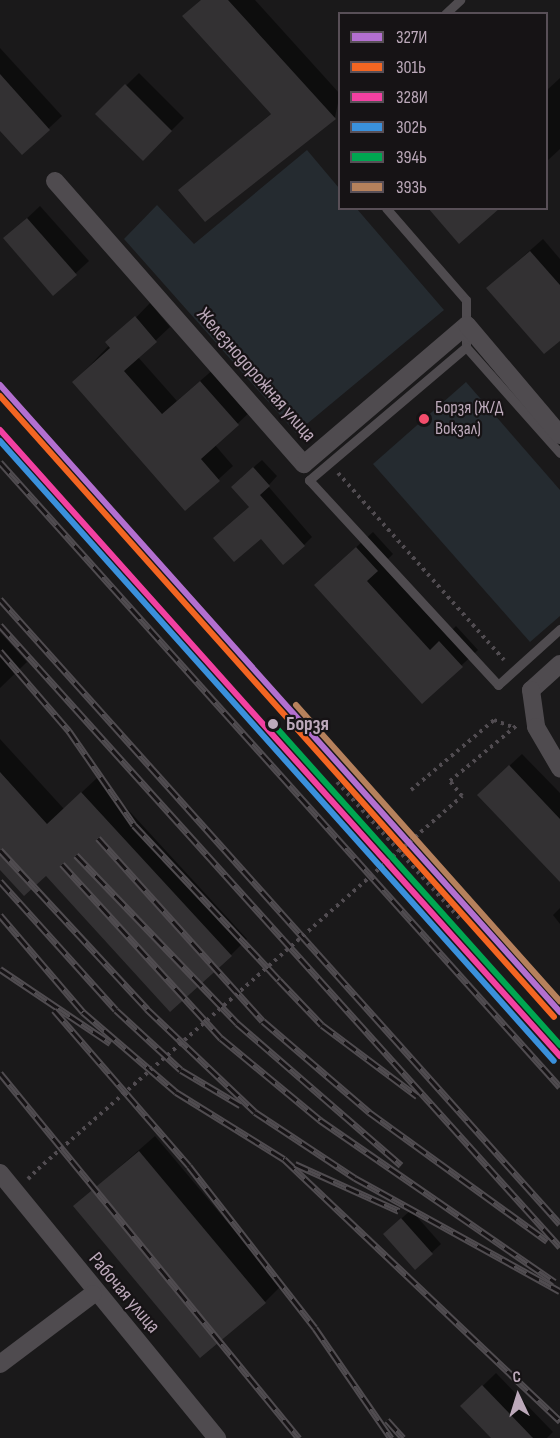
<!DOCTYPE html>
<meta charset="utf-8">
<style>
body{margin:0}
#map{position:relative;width:560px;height:1438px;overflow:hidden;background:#1a191a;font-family:"Sofia Sans Condensed",sans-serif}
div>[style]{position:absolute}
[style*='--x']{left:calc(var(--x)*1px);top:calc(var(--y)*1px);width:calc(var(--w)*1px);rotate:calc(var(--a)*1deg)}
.green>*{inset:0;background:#252b30}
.shadow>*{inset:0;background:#0007}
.building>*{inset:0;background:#333133}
.path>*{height:4px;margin-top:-2px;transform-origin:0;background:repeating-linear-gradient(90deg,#514c51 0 3px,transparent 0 7.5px)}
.service>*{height:9px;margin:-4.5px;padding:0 4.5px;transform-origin:4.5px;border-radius:4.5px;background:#4f4b4f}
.minor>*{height:18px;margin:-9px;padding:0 9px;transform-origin:9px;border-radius:9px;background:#4f4b4f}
.rail>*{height:7px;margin-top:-3.5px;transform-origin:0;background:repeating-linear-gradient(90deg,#161315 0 14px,#504c50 0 28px);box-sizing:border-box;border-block:2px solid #504c50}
.path-bridge>*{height:4px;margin-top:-2px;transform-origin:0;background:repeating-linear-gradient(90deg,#514c51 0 3px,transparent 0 7.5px)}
.rail-1>*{height:6px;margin:-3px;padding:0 3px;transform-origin:3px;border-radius:3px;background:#b36fd0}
.rail-2>*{height:6px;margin:-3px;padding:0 3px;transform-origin:3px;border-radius:3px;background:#f26522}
.rail-3>*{height:6px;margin:-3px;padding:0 3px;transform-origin:3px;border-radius:3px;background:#f240a1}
.rail-4>*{height:6px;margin:-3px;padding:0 3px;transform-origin:3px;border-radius:3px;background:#3a90db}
.rail-5>*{height:6px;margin:-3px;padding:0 3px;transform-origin:3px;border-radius:3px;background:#00a651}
.rail-6>*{height:6px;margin:-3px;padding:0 3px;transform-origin:3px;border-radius:3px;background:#b6815c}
.dots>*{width:16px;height:16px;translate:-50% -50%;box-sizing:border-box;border:3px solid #161315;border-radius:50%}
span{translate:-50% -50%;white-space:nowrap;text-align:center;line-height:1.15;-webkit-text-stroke:4.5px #161315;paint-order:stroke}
.bus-label{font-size:18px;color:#bca9ba}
.left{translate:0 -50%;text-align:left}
.street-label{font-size:20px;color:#bca9ba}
.stop-label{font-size:20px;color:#bca9ba;font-weight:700}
.legend{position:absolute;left:338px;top:12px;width:210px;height:198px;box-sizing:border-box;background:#161315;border:2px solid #584f57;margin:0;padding:8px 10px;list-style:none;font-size:18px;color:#bca9ba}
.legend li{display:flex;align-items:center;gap:12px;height:30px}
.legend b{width:30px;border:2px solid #584f57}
.north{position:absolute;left:488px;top:1366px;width:60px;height:60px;-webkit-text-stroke:4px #161315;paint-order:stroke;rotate:356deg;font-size:16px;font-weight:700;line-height:24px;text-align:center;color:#bca9ba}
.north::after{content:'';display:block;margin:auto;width:21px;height:27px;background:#bca9ba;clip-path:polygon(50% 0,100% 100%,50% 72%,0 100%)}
</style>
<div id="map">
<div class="green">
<i style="clip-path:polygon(307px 150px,339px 188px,340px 208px,357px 209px,444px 310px,296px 433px,124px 239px,157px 205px,194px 244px)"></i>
<i style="clip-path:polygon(466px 382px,560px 490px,560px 616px,530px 642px,373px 464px)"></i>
</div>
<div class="shadow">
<i style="clip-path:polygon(201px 0,255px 0,340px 94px,335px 117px,205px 220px,180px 190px,272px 113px)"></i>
<i style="clip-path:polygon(0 48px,62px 116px,22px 153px,0 128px)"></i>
<i style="clip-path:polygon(139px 73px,184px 118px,143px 159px,97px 114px)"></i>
<i style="clip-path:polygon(560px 78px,560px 149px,546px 162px,546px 91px)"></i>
<i style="clip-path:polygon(40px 206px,89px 261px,53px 294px,5px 239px)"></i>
<i style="clip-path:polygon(543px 239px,560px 259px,560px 339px,501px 276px)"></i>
<i style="clip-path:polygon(150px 303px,170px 327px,138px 357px,177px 401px,215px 368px,252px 410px,215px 445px,233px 466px,186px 509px,74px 382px)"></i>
<i style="clip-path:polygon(262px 460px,277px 476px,268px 486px,312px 537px,304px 545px,250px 507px,241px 478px)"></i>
<i style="clip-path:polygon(373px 532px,393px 554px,383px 564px,447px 635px,456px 626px,478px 650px,422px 702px,332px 569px)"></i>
<i style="clip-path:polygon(0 632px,27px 662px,0 688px)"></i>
<i style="clip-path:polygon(0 739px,64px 809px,98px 777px,247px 939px,231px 955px,46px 874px,0 867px)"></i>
<i style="clip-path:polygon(522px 754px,560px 793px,560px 880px,492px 782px)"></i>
<i style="clip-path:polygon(560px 908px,560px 924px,553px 915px)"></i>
<i style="clip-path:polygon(155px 1136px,281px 1286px,265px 1302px,75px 1206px)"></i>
<i style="clip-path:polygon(411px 1210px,441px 1244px,415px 1268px,394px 1225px)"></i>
<i style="clip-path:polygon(496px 1373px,553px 1432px,547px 1438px,493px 1438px,462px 1406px)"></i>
</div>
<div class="building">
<i style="clip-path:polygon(201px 0,228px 0,336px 119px,205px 222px,178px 190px,271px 114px,182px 16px)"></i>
<i style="clip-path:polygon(0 74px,50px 130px,22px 155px,0 131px)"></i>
<i style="clip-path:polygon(125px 84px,172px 131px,143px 161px,95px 114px)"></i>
<i style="clip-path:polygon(428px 208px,500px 208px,459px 244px)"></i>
<i style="clip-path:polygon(27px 218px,77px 275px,53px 296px,3px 238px)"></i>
<i style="clip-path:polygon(530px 251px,560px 285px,560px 341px,544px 354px,486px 288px)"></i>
<i style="clip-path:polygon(135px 316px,157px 342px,124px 371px,162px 414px,200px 381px,239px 425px,201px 459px,220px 481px,185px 511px,72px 382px,110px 348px,105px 342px)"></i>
<i style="clip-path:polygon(253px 467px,270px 486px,260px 495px,305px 546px,283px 565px,261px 539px,234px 562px,213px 538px,249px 507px,231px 487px)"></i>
<i style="clip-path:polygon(356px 547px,378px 571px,367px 581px,430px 650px,439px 641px,463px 667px,422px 704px,314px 585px)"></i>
<i style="clip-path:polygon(509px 765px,560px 819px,560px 882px,477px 795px)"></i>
<i style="clip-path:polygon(0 772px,47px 824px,81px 792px,232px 956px,170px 1012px,46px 876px,24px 896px,0 870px)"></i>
<i style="clip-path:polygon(139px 1151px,266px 1303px,200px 1358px,73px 1206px)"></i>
<i style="clip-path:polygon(401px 1218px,433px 1254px,415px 1270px,383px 1234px)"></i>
<i style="clip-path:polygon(482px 1385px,533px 1438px,491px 1438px,460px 1406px)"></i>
</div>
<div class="path">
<i style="--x:338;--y:473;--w:250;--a:48.4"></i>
<i style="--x:337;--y:782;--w:184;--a:48.1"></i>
<i style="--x:411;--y:790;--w:109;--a:-40.1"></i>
<i style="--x:494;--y:720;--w:22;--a:21"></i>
<i style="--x:438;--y:817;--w:32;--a:-41"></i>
<i style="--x:462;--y:796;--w:19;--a:-129"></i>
<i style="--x:450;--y:781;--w:86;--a:-39.8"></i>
<i style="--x:28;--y:1179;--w:14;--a:-45"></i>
</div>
<div class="service">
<i style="--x:445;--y:14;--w:21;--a:-43"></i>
<i style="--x:386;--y:208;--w:122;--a:49"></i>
<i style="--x:466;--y:300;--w:47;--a:90"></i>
<i style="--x:560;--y:453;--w:142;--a:-131.6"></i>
<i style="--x:466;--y:347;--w:206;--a:139.7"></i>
<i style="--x:309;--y:480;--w:279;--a:47.3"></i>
<i style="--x:498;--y:685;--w:84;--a:-42.1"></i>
</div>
<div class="minor">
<i style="--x:55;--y:181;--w:377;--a:48.7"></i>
<i style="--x:304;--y:464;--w:214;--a:-40.5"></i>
<i style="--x:467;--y:325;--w:144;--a:49.8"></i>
<i style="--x:560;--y:664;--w:39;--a:138"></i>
<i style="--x:531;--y:690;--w:37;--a:82"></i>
<i style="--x:536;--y:727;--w:48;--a:59.7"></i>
<i style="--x:0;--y:1173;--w:343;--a:50.7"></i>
<i style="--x:0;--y:1364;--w:116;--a:-37"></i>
</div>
<div class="rail">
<i style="--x:0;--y:462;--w:839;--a:48.14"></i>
<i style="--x:0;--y:599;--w:839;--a:48.14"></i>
<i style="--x:0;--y:625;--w:837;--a:48"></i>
<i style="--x:0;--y:651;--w:106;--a:49.2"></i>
<i style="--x:69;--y:731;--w:114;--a:55.3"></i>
<i style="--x:134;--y:825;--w:212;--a:46.9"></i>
<i style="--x:279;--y:980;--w:62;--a:46.3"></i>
<i style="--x:322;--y:1025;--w:119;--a:36.8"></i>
<i style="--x:98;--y:838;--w:246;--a:48"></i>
<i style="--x:263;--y:1021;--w:140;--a:40.6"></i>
<i style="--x:369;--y:1112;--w:220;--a:35.9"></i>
<i style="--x:0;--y:850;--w:217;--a:47.2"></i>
<i style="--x:147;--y:1009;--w:149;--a:43.6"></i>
<i style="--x:255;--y:1112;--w:120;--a:33.4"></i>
<i style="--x:355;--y:1178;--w:234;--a:28.9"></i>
<i style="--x:76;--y:855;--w:233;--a:46.2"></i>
<i style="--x:237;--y:1023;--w:217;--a:40.9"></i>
<i style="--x:62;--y:864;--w:236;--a:47.6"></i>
<i style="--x:221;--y:1038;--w:129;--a:39.6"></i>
<i style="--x:320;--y:1120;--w:285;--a:34.6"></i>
<i style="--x:0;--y:881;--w:173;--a:48"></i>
<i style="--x:116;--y:1010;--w:88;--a:42.7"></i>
<i style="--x:181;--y:1070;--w:69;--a:30.7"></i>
<i style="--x:0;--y:915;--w:128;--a:49.4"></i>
<i style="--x:83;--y:1012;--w:123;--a:40.7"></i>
<i style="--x:176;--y:1092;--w:127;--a:31.8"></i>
<i style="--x:284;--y:1159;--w:381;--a:43.5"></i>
<i style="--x:0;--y:969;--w:133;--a:33.9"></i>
<i style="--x:54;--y:1010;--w:206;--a:49.1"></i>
<i style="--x:189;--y:1166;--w:205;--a:52.1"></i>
<i style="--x:315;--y:1328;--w:134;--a:55.4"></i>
<i style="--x:0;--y:1073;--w:472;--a:50.7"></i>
<i style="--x:295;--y:1164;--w:114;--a:24.3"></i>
<i style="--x:387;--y:1420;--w:24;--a:48"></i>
</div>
<div class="path-bridge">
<i style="--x:38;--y:1169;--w:533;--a:-41.35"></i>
</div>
<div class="rail-1">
<i style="--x:0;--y:385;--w:841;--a:48.23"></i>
</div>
<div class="rail-2">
<i style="--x:0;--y:396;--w:832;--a:48.26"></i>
</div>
<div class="rail-3">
<i style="--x:0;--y:430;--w:840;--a:48.19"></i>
</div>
<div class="rail-4">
<i style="--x:0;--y:441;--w:831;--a:48.22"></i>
</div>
<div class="rail-5">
<i style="--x:273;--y:724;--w:431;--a:48.2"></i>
</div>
<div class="rail-6">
<i style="--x:296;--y:705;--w:397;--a:48.3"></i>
</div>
<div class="dots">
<i style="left:424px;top:419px;background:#f44d6c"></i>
<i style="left:273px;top:724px;background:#bca9ba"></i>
</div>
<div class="bus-label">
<span class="left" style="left:435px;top:419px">Борзя (Ж/Д<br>Вокзал)</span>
</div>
<div class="street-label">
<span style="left:256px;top:375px;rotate:49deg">Железнодорожная улица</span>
<span style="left:124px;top:1293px;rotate:50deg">Рабочая улица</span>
</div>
<div class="stop-label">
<span class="left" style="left:286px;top:724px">Борзя</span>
</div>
<ul class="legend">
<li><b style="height:8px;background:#b36fd0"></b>327И</li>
<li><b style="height:8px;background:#f26522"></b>301Ь</li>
<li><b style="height:8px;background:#f240a1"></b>328И</li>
<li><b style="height:8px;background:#3a90db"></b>302Ь</li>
<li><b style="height:8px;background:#00a651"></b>394Ь</li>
<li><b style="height:8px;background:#b6815c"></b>393Ь</li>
</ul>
<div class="north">С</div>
</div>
